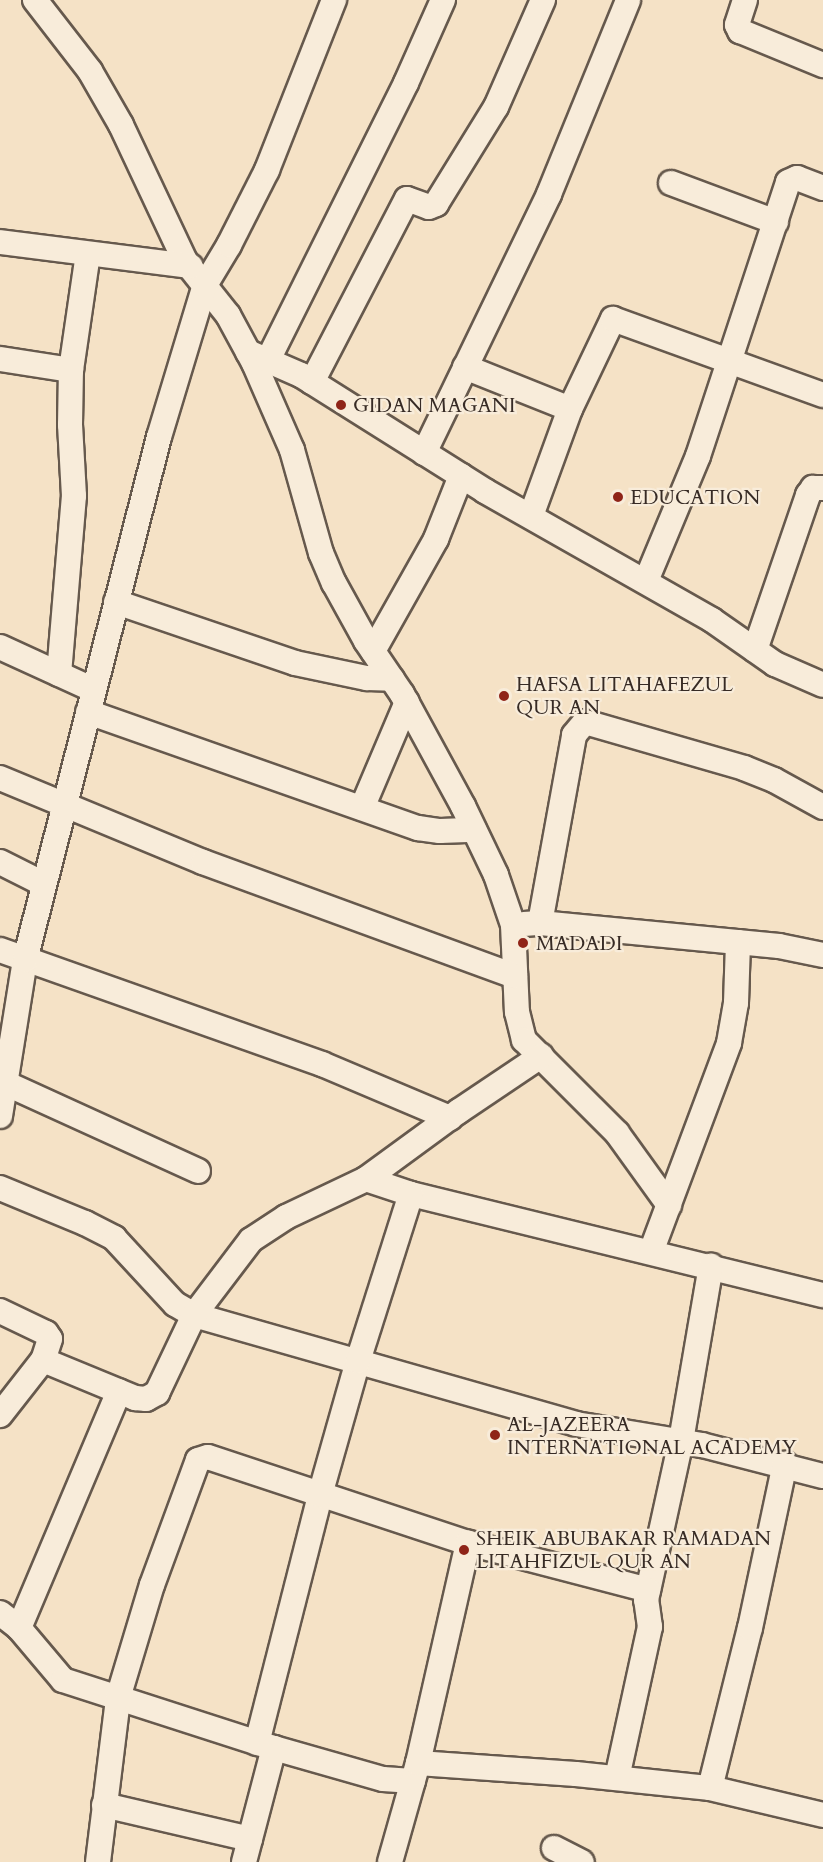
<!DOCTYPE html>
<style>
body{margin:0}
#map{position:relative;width:823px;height:1862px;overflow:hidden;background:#f5e2c6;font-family:Cardo,serif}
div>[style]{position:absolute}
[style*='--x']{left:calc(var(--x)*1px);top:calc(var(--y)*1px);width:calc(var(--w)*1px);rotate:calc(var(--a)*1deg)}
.roads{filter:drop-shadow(2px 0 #66594d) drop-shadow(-2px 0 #66594d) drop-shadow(0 2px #66594d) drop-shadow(0 -2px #66594d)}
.minor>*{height:24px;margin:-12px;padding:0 12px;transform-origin:12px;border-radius:12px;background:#f8ecda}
.dots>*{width:16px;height:16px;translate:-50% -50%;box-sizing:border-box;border:3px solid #f8ecda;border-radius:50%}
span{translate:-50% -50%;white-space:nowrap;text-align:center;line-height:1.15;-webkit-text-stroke:4.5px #f8ecda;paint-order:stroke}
.poi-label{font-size:20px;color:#372b25}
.left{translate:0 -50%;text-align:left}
</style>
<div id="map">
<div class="roads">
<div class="minor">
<i style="--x:35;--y:0;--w:90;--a:52.2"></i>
<i style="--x:90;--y:71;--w:62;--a:60.1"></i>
<i style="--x:121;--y:125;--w:150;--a:64.8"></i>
<i style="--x:185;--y:261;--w:69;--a:51.5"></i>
<i style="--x:228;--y:315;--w:55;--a:61.6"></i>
<i style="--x:254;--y:363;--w:95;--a:66.4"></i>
<i style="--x:292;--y:450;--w:107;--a:74.3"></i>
<i style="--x:321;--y:553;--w:33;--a:67"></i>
<i style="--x:334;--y:583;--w:66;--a:61.1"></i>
<i style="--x:366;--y:641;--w:64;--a:55.8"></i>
<i style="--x:402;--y:694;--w:128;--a:61.4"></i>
<i style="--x:463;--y:806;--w:76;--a:64.4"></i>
<i style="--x:496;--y:875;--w:53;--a:71.2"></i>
<i style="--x:513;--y:925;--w:87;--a:87.4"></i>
<i style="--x:517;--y:1012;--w:29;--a:76"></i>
<i style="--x:524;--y:1040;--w:132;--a:45"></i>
<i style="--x:617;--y:1133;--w:89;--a:54.2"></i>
<i style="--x:745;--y:0;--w:26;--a:108"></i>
<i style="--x:737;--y:25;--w:7;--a:63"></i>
<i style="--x:740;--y:31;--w:90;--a:22.3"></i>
<i style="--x:671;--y:183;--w:112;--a:20.4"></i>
<i style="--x:0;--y:242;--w:192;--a:7.2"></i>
<i style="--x:248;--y:352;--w:58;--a:23.5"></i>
<i style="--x:301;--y:375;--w:218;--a:32.2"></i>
<i style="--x:485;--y:491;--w:261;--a:29.6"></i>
<i style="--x:712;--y:620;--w:77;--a:34.9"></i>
<i style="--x:775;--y:664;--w:52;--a:23.6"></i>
<i style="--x:0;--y:359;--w:72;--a:8.8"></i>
<i style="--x:268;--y:360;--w:309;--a:-63.5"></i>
<i style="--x:406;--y:83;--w:91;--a:-66"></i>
<i style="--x:465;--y:367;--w:113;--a:21.8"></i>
<i style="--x:312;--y:382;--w:206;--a:-62.6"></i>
<i style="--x:407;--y:199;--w:23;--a:20"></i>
<i style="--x:429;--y:207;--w:8;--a:-23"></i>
<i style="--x:436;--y:204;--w:114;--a:-58.3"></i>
<i style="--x:496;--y:107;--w:117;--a:-66.3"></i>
<i style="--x:424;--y:453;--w:288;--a:-64.2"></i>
<i style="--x:549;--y:194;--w:209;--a:-67.8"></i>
<i style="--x:531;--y:516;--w:114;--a:-70"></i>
<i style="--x:570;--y:409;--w:100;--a:-64.5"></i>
<i style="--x:613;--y:319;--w:223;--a:19.9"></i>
<i style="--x:646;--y:581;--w:135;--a:-67.4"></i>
<i style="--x:698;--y:456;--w:288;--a:-71.8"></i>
<i style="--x:788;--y:182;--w:10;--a:-24"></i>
<i style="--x:797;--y:178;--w:28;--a:21"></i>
<i style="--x:116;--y:602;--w:189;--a:18.8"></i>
<i style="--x:295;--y:663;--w:74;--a:11.8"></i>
<i style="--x:367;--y:678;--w:25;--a:2"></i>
<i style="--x:0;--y:647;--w:103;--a:24.6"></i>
<i style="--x:755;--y:650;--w:164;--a:-71.1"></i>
<i style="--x:808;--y:495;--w:9;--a:-54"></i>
<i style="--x:813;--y:488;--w:10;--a:0"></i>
<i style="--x:373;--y:651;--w:129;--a:-60.6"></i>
<i style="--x:436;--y:539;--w:68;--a:-68.4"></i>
<i style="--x:59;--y:674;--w:179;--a:-85.2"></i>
<i style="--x:74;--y:496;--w:71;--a:-93.2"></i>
<i style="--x:70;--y:425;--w:55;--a:-89"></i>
<i style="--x:71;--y:370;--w:117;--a:-81.7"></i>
<i style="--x:88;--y:712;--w:350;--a:19.4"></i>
<i style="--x:418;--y:828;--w:22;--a:8"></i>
<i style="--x:440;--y:831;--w:34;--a:-2"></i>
<i style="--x:0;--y:778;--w:220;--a:22.5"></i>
<i style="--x:203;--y:862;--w:332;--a:20.1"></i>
<i style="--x:362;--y:808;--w:115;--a:-67"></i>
<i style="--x:0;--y:862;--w:49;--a:26.6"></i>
<i style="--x:540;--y:923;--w:191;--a:-79.7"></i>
<i style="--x:574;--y:735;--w:17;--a:-50"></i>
<i style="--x:585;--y:722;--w:166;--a:16.1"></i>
<i style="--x:744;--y:768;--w:32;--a:22"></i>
<i style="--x:774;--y:780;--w:56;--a:28.9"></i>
<i style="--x:524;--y:924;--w:16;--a:-4"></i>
<i style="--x:540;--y:923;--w:240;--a:5.5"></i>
<i style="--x:779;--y:946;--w:45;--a:11.6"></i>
<i style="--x:0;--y:950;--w:342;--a:19.5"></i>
<i style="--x:322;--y:1064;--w:139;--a:22.9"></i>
<i style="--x:5;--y:1083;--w:212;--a:24.5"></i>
<i style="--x:0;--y:1116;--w:158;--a:-80.9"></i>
<i style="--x:25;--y:960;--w:540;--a:-75.63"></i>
<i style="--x:159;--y:437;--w:159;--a:-73.2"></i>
<i style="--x:205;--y:285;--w:47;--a:-59"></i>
<i style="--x:229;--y:245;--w:84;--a:-63.1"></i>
<i style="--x:267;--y:170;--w:183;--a:-68.5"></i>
<i style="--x:366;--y:1179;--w:47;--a:18.4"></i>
<i style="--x:411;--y:1194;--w:424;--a:13.8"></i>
<i style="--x:0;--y:1188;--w:92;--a:22.4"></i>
<i style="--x:85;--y:1223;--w:33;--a:27"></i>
<i style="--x:114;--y:1238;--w:90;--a:47.3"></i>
<i style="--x:175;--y:1304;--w:22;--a:30"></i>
<i style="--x:194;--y:1315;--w:397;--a:15.9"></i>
<i style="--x:576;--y:1424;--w:128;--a:9.5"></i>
<i style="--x:702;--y:1445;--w:125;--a:14.4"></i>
<i style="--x:651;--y:1252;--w:223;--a:-69.5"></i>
<i style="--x:729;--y:1043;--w:41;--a:-80.1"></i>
<i style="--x:736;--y:1003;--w:61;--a:-88.1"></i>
<i style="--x:0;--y:1311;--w:51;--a:25.6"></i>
<i style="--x:46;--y:1333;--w:7;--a:56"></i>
<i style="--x:50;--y:1339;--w:22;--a:108"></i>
<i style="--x:43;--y:1360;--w:70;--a:128"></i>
<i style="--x:43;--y:1360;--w:100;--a:22.4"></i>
<i style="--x:135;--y:1398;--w:11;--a:5"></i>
<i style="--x:146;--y:1399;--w:13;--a:-29"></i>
<i style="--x:157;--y:1393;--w:86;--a:-64.6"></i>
<i style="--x:194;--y:1315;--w:94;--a:-52.8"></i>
<i style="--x:251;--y:1240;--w:42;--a:-33.3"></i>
<i style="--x:286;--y:1217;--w:89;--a:-25.4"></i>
<i style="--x:366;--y:1179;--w:115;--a:-36.2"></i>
<i style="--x:459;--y:1111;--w:99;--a:-33.9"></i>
<i style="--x:0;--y:1613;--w:24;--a:38"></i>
<i style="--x:19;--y:1628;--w:68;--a:49.8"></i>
<i style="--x:63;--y:1680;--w:222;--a:17.9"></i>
<i style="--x:274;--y:1748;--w:113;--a:15.9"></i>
<i style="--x:383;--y:1779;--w:30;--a:4"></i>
<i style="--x:19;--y:1628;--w:257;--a:-67.1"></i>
<i style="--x:257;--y:1743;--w:256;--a:-75.7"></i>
<i style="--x:320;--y:1495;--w:139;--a:-74.2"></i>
<i style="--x:358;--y:1361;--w:175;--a:-72.4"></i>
<i style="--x:418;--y:1763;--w:158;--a:4"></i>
<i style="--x:576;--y:1774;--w:135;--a:6"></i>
<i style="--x:710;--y:1788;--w:116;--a:13.4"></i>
<i style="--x:617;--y:1778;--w:155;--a:-77.7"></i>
<i style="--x:650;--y:1627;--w:27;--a:-98"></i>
<i style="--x:646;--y:1600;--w:163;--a:-77.6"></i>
<i style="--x:681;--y:1441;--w:178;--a:-80.3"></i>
<i style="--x:710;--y:1788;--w:165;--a:-76"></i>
<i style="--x:750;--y:1628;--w:168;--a:-78"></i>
<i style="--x:104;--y:1805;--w:150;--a:13.1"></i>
<i style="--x:554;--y:1848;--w:31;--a:27"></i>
<i style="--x:98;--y:1862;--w:165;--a:-83"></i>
<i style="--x:118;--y:1698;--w:118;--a:-73.3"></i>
<i style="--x:152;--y:1585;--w:133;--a:-69.8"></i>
<i style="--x:198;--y:1460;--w:10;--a:-17"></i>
<i style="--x:208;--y:1457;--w:274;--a:18.3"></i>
<i style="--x:468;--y:1543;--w:186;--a:14.6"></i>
<i style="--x:244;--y:1862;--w:118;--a:-75.3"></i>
<i style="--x:390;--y:1862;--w:103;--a:-74.2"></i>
<i style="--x:418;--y:1763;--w:226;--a:-77.2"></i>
</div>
</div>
<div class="dots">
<i style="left:341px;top:405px;background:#8f2418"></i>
<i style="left:618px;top:497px;background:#8f2418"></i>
<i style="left:504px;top:696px;background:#8f2418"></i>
<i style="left:523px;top:943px;background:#8f2418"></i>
<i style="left:495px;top:1435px;background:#8f2418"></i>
<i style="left:464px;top:1550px;background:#8f2418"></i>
</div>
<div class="poi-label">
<span class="left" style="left:353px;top:405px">GIDAN MAGANI</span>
<span class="left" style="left:630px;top:497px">EDUCATION</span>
<span class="left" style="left:516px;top:696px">HAFSA LITAHAFEZUL<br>QUR AN</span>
<span class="left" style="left:536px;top:943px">MADADI</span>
<span class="left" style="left:507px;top:1436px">AL-JAZEERA<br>INTERNATIONAL ACADEMY</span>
<span class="left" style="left:476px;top:1550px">SHEIK ABUBAKAR RAMADAN<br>LITAHFIZUL QUR AN</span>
</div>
</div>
